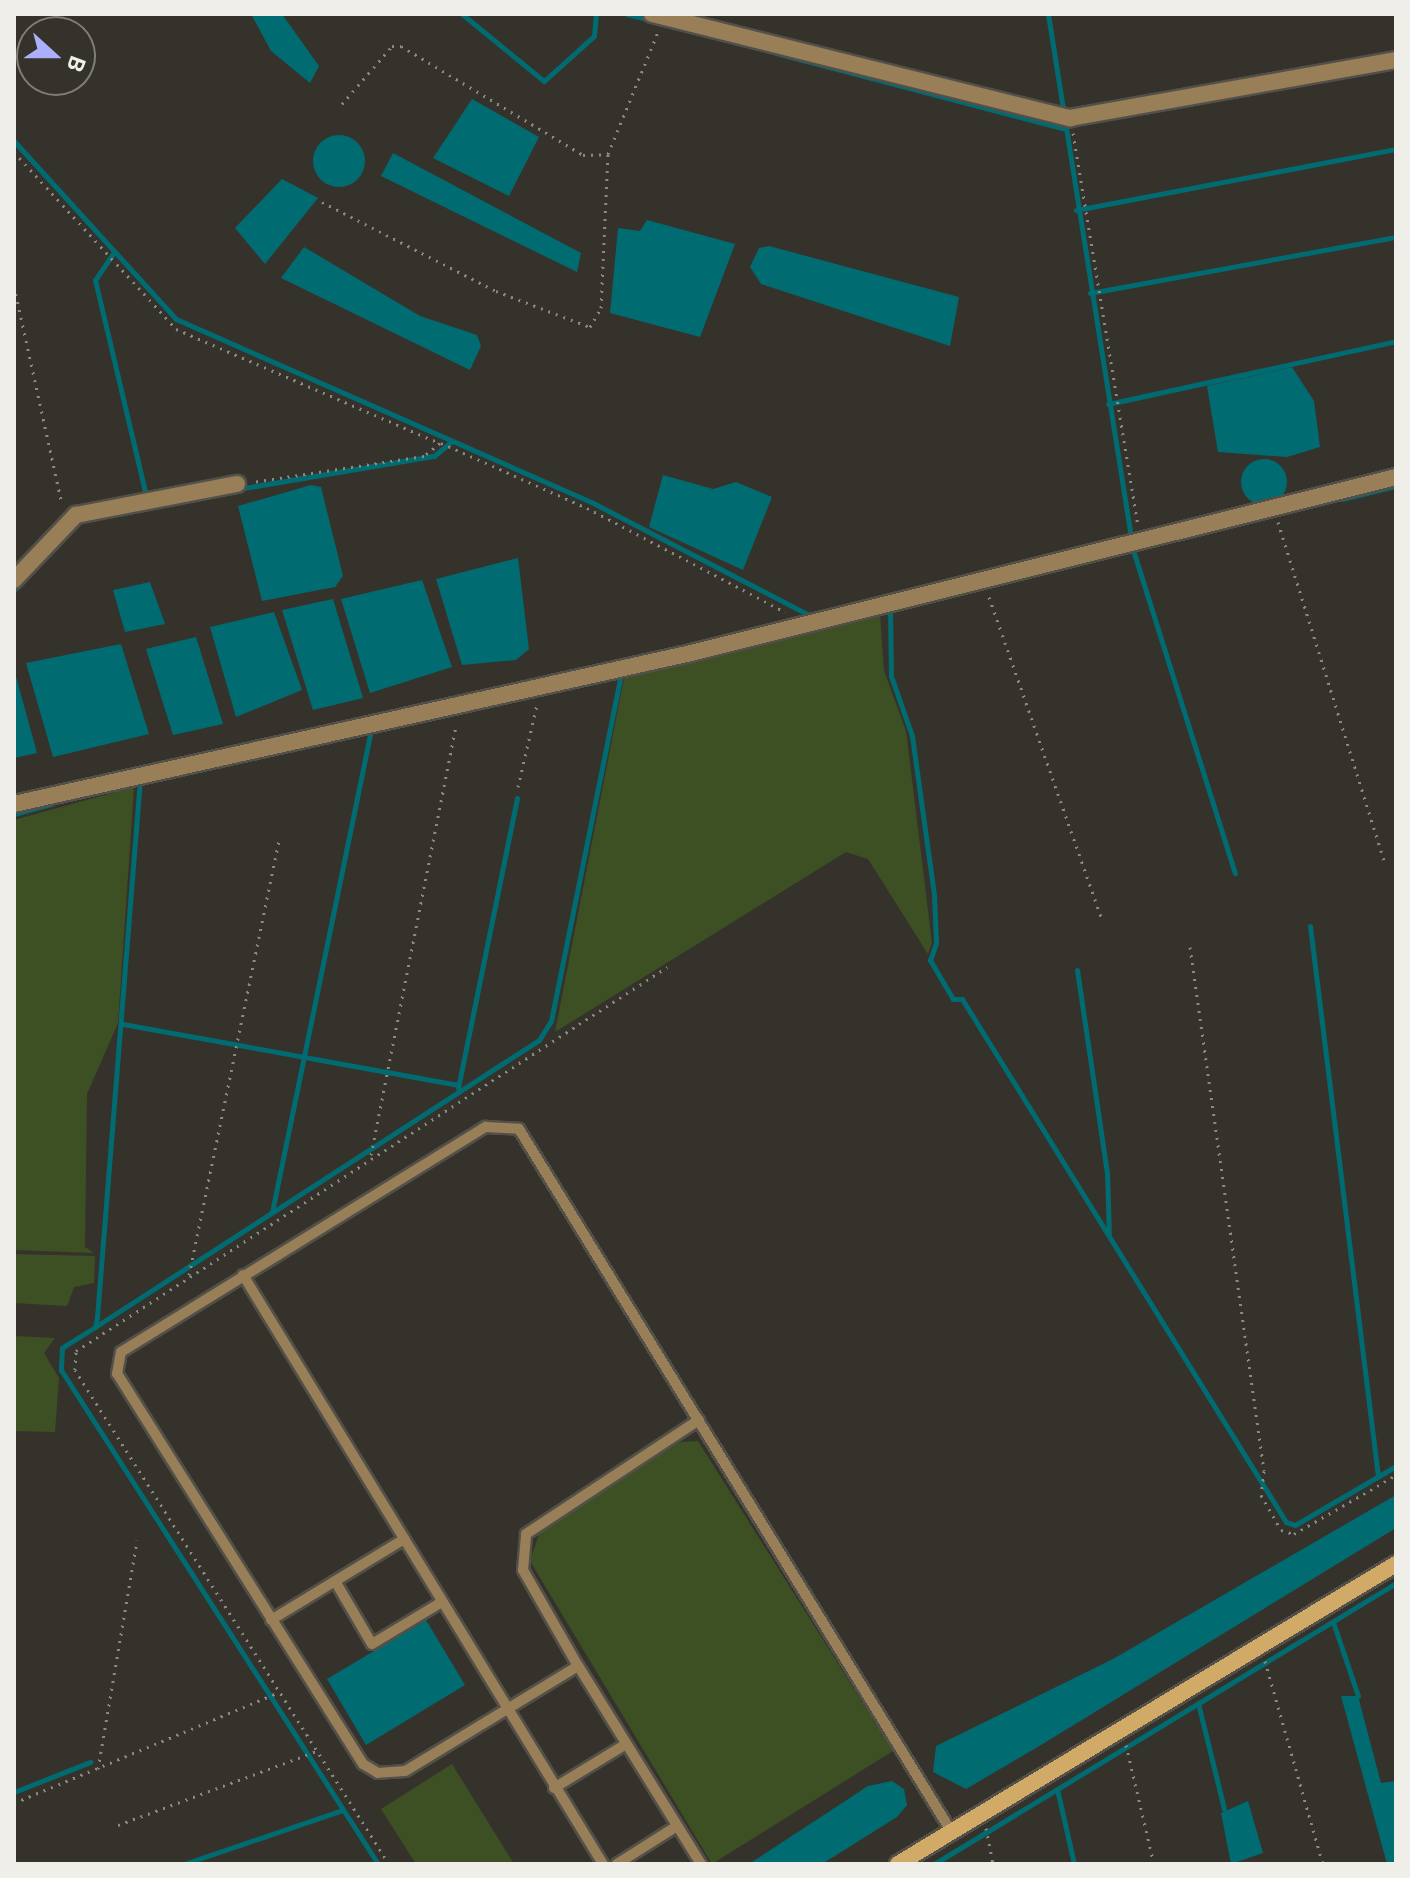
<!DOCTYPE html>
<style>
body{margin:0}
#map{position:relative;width:1410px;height:1878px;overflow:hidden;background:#35322b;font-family:"Public Sans",sans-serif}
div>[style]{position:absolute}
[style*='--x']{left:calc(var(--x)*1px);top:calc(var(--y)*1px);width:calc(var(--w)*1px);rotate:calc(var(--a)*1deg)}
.green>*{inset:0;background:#3d5023}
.water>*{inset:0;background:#006b71}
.round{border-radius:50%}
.stream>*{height:5px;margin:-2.5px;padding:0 2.5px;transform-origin:2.5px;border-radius:2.5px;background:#006b71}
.path>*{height:3px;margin-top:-1.5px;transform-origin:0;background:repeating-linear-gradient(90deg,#8b8983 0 2px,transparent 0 8px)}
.roads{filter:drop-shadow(2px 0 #535049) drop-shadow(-2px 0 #535049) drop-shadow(0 2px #535049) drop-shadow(0 -2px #535049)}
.lane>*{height:10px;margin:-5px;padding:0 5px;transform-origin:5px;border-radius:5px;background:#987f57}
.street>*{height:16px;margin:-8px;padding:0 8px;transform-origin:8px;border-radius:8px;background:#987f57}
.secondary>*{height:16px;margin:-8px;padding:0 8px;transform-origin:8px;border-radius:8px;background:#d2aa68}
span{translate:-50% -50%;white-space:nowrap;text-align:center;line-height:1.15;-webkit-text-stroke:8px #35322b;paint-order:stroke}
.frame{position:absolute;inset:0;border:16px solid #efeee9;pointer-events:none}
.north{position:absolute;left:16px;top:16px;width:80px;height:80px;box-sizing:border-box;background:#35322b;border:2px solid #7f7d77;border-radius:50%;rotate:111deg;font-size:22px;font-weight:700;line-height:32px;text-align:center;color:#efeee9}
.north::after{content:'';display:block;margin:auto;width:28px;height:36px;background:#acaffb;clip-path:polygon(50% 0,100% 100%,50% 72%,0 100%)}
</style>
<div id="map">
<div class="green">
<i style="clip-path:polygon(880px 613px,884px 671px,906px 731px,932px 943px,928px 954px,868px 859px,846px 852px,555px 1032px,625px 673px)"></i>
<i style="clip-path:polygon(134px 787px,118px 1023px,87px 1094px,85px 1247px,94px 1253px,14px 1250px,14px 820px)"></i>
<i style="clip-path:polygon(14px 1254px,95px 1256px,94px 1283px,74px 1287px,67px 1306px,14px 1303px)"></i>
<i style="clip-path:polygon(14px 1336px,55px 1338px,44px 1353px,59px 1378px,55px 1432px,14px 1431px)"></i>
<i style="clip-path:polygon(698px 1441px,893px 1751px,712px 1864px,530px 1561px,541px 1528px,680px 1442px)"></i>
<i style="clip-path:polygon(452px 1764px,514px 1864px,416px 1864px,381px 1809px)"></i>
</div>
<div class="water">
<i style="clip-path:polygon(251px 14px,282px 14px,319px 66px,310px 83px,271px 51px)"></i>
<i style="clip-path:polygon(472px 99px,539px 137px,509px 196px,433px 158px)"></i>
<i class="round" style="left:313px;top:135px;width:52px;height:52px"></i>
<i style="clip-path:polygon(393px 153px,581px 253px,577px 272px,381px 176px)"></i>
<i style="clip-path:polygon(282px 179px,318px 198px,265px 264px,235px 228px)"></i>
<i style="clip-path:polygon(647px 220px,735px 244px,700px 337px,610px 313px,618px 228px,640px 231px)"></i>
<i style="clip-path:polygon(769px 246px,959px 297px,950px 346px,761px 284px,750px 267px,759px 248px)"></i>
<i style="clip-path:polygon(304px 247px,420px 316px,477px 335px,481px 346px,470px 370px,281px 278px)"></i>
<i style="clip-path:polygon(1292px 367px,1314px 401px,1320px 447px,1287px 457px,1218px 452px,1207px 386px)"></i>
<i class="round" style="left:1241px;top:459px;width:46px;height:46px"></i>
<i style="clip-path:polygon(663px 475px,713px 489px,736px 482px,772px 497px,743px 570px,649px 527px)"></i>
<i style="clip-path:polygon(311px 485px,321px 487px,343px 576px,335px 587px,262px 601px,238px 506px)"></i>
<i style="clip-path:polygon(518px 558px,529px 649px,516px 660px,462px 665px,436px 579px)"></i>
<i style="clip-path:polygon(422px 580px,452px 667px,370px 693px,341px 599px)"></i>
<i style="clip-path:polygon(150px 582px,165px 624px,125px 632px,113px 590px)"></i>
<i style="clip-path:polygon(333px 599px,363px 698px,313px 710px,282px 610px)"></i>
<i style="clip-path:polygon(274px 612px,302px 690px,236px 717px,210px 627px)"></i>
<i style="clip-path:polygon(196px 637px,223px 724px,173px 735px,146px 649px)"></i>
<i style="clip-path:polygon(121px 644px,149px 734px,53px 757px,26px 663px)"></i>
<i style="clip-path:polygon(14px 669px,37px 753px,14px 758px)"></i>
<i style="clip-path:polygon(1396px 1495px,1396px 1528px,1041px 1745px,966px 1789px,933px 1772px,936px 1746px,1113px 1659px)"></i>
<i style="clip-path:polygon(426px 1620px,465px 1685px,366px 1745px,327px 1679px)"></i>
<i style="clip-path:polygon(1341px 1696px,1358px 1696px,1381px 1783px,1396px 1781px,1396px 1864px,1387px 1864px)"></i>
<i style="clip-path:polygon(892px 1781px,904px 1789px,907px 1805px,897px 1817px,822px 1864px,749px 1864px,868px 1786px)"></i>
<i style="clip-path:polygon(1248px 1801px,1263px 1853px,1231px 1864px,1221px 1813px)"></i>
</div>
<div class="stream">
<i style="--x:462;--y:14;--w:106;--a:39.3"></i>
<i style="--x:544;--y:81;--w:67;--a:-42"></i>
<i style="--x:594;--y:36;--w:22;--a:-85"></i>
<i style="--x:627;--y:14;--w:25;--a:14"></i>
<i style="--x:1048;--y:14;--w:543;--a:80.99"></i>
<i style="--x:1133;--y:550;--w:339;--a:72.5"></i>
<i style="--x:776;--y:53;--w:296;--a:14.7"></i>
<i style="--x:14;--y:141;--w:241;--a:47.7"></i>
<i style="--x:176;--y:319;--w:458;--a:23.8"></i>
<i style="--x:595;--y:504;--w:241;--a:27.4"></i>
<i style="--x:809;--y:615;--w:56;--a:-13.5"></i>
<i style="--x:1076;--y:210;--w:326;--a:-10.8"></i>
<i style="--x:114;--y:252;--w:34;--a:124"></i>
<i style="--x:95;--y:280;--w:226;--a:76.7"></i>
<i style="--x:1090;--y:293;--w:311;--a:-10.4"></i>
<i style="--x:1108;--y:404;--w:295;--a:-12.3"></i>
<i style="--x:238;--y:489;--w:199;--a:-9.6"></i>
<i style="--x:434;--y:456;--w:23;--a:-40"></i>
<i style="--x:1342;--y:499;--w:56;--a:-13.5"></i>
<i style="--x:14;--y:590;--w:11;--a:-45"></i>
<i style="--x:890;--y:611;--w:65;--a:89.1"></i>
<i style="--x:891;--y:676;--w:64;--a:70.7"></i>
<i style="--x:912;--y:736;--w:161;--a:82.1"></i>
<i style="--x:934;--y:895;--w:48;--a:87.6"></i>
<i style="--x:936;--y:943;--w:18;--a:109"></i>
<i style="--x:930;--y:960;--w:45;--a:59.5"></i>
<i style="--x:953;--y:999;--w:9;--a:0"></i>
<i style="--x:962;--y:999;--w:615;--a:58.22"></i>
<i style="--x:1286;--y:1522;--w:9;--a:18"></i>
<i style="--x:1295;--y:1525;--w:117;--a:-30.3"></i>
<i style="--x:140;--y:779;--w:540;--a:94.57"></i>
<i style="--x:97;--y:1317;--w:10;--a:101"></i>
<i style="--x:95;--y:1327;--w:39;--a:148"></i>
<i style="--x:62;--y:1348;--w:22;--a:93"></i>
<i style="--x:61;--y:1370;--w:587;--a:57.31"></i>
<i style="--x:14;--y:814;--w:38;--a:-15"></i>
<i style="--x:1310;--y:926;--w:555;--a:82.96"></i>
<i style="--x:1077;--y:970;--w:204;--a:81.6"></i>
<i style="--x:1107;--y:1172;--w:62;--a:88.2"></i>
<i style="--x:123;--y:1024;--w:341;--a:10.3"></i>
<i style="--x:458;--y:1088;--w:296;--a:-78.5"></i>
<i style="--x:272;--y:1212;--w:493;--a:-78.4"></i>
<i style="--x:95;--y:1327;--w:529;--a:-32.88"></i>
<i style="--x:539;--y:1040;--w:22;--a:-58"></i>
<i style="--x:551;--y:1021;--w:350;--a:-78.6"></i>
<i style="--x:620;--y:678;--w:6;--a:-171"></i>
<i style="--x:1333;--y:1622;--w:78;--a:71.3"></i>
<i style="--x:1198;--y:1703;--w:109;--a:76.2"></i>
<i style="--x:1057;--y:1789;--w:77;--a:77.2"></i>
<i style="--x:14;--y:1792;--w:82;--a:-21.5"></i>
<i style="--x:184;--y:1864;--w:168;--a:-18.8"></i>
<i style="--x:934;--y:1864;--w:541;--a:-31.31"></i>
</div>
<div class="path">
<i style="--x:342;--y:104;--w:77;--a:-49.2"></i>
<i style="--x:392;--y:46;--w:9;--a:0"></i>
<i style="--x:401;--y:46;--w:212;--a:30.9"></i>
<i style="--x:583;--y:155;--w:25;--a:-2"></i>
<i style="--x:1073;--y:133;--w:396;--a:80.6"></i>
<i style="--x:14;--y:152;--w:240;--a:47.5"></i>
<i style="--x:176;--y:329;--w:288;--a:23.4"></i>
<i style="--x:440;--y:443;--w:21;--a:141"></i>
<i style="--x:424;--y:456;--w:174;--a:171.4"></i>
<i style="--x:322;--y:202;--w:195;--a:27.1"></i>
<i style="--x:496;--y:291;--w:101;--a:21"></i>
<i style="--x:590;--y:327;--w:22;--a:-60"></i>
<i style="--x:601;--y:308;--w:154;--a:-87.4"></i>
<i style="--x:608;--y:154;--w:132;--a:-67.7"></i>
<i style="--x:14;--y:286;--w:223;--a:77.6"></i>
<i style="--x:441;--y:443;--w:160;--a:24"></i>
<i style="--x:587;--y:508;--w:224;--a:27.7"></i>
<i style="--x:1278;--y:522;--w:358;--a:72.6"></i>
<i style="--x:989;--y:597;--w:341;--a:70.7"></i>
<i style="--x:518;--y:787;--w:84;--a:-77"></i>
<i style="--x:1190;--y:947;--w:529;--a:81.96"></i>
<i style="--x:1264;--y:1471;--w:24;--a:97"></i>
<i style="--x:1261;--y:1495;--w:40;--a:60.3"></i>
<i style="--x:1281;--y:1530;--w:14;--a:17"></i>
<i style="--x:1294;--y:1534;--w:118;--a:-30"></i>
<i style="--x:371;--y:1155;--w:439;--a:-78.8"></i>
<i style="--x:189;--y:1275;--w:443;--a:-78.3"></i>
<i style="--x:1265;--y:1661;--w:211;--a:74.1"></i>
<i style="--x:1126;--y:1745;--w:122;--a:76.8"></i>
<i style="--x:98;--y:1769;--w:232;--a:-80.3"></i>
<i style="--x:14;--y:1803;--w:287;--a:-22.7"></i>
<i style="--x:118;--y:1825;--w:212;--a:-20.4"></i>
<i style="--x:986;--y:1828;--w:37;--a:79"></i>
<i style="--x:389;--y:1864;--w:585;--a:-122.44"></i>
<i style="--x:75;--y:1370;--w:19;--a:-87"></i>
<i style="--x:76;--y:1351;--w:705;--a:-33.01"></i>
</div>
<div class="roads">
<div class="lane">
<i style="--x:243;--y:1275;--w:690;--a:58.57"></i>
<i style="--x:335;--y:1581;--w:73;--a:59.6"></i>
<i style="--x:372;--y:1644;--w:82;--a:-31"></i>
<i style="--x:271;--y:1620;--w:156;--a:-31.3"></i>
<i style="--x:578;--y:1666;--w:111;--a:-119.8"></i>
<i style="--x:523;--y:1570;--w:36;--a:-85"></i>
<i style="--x:526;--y:1534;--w:207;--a:-33.4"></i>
<i style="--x:554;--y:1788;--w:84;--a:-31.4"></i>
<i style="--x:617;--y:1864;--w:71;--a:-32.3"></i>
<i style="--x:701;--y:1864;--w:233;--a:-121.8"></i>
<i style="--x:578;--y:1666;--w:202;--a:148.7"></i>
<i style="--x:405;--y:1771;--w:27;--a:176"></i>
<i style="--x:378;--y:1773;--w:17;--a:-149"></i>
<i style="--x:363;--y:1764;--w:461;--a:-122.2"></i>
<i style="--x:117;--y:1374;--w:22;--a:-80"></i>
<i style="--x:121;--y:1352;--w:429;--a:-31.7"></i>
<i style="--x:486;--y:1127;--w:33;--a:3"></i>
<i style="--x:519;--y:1129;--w:824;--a:58.39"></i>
</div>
<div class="street">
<i style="--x:652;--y:14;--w:431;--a:14"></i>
<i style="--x:1070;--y:118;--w:331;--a:-10.1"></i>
<i style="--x:14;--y:580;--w:90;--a:-46.4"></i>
<i style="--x:76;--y:515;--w:164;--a:-10.9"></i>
<i style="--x:14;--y:804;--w:694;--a:-12.57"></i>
<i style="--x:691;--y:653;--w:727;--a:-14.02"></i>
</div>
<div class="secondary">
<i style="--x:898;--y:1864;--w:581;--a:-31.07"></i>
</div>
</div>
<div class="frame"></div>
<div class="north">B</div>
</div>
